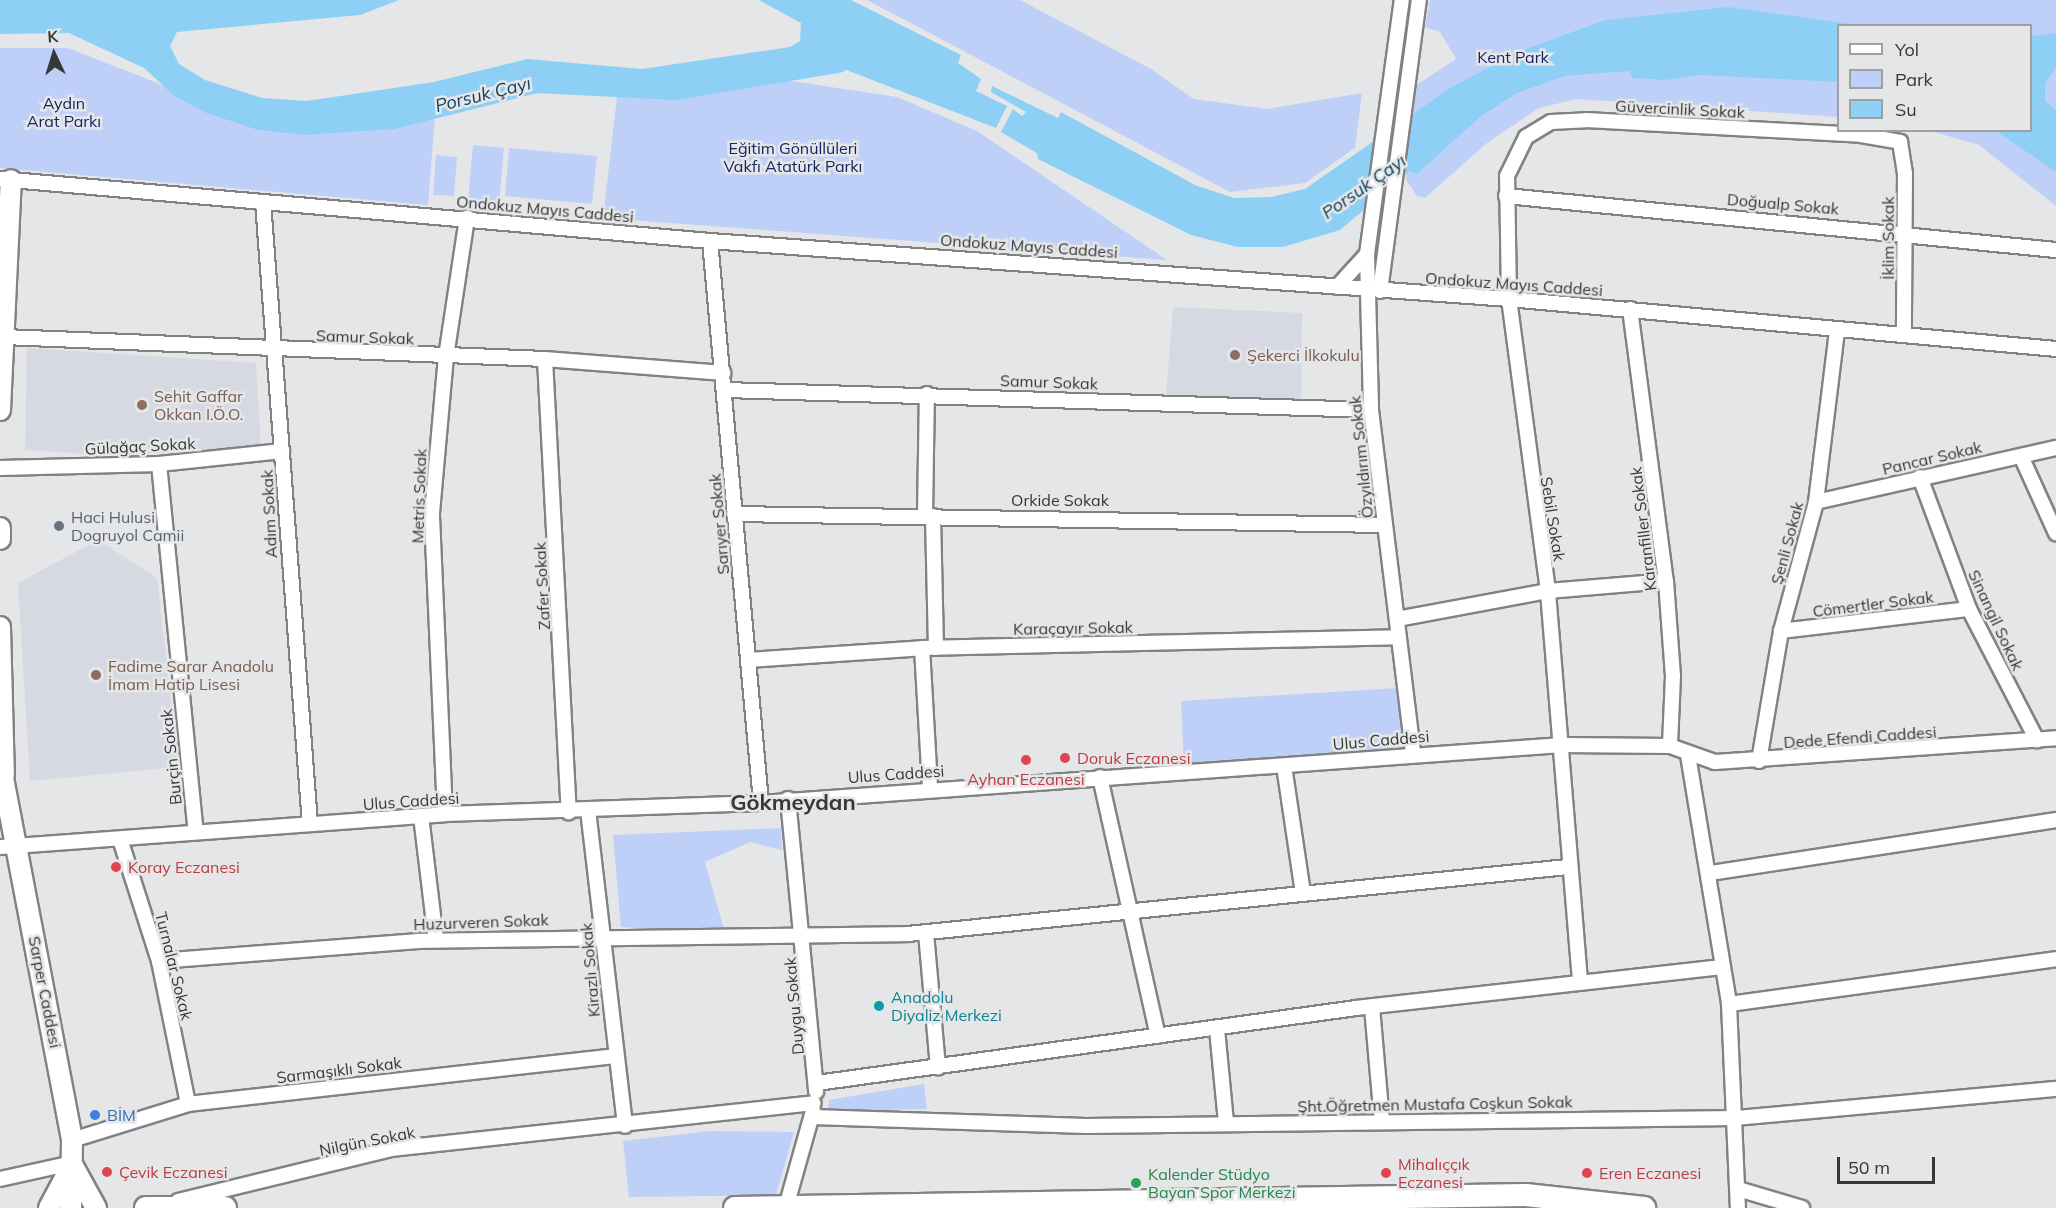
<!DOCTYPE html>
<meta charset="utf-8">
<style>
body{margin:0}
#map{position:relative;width:2056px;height:1208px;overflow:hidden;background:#e5e6e7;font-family:Mulish,sans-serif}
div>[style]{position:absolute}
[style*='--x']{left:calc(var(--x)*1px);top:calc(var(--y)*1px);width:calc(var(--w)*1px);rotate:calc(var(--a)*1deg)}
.built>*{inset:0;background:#d6d9e1}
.green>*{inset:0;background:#bfd0f8}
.water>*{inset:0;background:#8ecff6}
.river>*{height:24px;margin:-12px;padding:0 12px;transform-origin:12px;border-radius:12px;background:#8ecff6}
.roads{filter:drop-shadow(2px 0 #828283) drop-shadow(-2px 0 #828283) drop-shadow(0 2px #828283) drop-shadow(0 -2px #828283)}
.minor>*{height:14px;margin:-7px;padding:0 7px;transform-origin:7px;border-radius:7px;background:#fff}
.secondary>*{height:20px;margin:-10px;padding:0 10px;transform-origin:10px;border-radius:10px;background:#fff}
.primary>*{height:22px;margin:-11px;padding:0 11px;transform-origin:11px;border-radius:11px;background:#fff}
.dots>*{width:16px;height:16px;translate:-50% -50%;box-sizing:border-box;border:3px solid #e5e6e7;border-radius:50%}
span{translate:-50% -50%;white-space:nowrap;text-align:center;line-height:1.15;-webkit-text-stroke:5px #e5e6e7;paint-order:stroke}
.park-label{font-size:16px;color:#142566}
.street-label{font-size:16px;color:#363737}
.education-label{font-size:16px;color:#785e54}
.left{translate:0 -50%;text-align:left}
.worship-label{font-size:16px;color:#5b616d}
.health-label{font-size:16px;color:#be3a42}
.culture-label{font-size:16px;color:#0d838f}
.shop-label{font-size:16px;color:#366cbe}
.leisure-label{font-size:16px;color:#27864d}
.water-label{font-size:18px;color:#0c425c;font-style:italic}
.district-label{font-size:22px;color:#363737;font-weight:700}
.legend{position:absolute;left:1837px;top:24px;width:195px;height:108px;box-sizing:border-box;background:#e5e6e7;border:2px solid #9fa0a1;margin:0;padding:8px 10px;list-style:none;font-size:18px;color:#363737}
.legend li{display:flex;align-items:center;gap:12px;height:30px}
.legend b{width:30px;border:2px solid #9fa0a1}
.north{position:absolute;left:24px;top:24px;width:60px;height:60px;-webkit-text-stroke:4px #e5e6e7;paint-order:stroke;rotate:356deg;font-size:16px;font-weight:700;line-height:24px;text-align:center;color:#363737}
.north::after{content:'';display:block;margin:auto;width:21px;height:27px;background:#363737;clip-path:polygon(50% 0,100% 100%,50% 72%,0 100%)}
.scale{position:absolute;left:1837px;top:1157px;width:98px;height:27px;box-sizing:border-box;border:3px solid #363737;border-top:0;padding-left:8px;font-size:18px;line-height:21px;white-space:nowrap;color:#363737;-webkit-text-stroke:4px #e5e6e7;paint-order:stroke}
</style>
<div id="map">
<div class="built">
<i style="clip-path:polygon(1173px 307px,1302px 313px,1301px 401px,1166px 397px)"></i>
<i style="clip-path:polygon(27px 348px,256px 363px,261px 448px,106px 455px,25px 450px)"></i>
<i style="clip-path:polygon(98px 540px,157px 578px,178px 767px,30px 781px,18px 583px)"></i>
</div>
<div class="green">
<i style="clip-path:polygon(867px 0,1020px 0,1151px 69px,1194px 99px,1267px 109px,1362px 93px,1355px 148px,1305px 183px,1230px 192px)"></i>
<i style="clip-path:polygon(1430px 0,2056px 0,2056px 206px,1979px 145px,1931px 131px,2030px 130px,2030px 26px,1838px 26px,1838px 117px,1577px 99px,1539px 108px,1487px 143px,1425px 198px,1417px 196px,1406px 180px,1415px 115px,1409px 108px,1412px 88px,1456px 59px,1440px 32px,1425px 27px)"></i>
<i style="clip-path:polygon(0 48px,68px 48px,155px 82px,235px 121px,330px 129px,435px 116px,428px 205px,0 168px)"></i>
<i style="clip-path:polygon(791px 81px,897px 97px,977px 131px,1167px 260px,603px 218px,617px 97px)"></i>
<i style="clip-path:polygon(473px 145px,504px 148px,499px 203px,468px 201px)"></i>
<i style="clip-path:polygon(509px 148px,597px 156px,592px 204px,505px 196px)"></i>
<i style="clip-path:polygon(436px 155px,457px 157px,454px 196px,433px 195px)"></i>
<i style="clip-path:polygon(1399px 688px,1406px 748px,1184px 767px,1181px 701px)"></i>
<i style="clip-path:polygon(781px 828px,782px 850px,750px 842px,705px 862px,725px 933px,621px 927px,613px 835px)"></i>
<i style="clip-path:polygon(924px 1084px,927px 1109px,828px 1111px,829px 1100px)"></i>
<i style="clip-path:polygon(710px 1131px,794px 1132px,776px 1195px,629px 1197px,623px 1141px)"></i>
</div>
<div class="water">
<i style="clip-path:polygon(0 0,399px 0,360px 15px,177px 32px,170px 46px,179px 64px,205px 80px,262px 98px,307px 101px,434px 82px,527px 59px,642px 69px,790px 47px,800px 41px,801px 23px,759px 0,851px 0,961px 55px,958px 63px,981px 79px,976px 91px,1007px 106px,996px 128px,844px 69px,787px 66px,696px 83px,647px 86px,546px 73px,503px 77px,439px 98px,316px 116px,275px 115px,223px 105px,69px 33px,0 34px)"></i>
<i style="clip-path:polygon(1728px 7px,1859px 25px,1838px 26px,1838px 82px,1700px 75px,1665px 80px,1632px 78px,1629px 71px,1565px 76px,1517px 93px,1480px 117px,1417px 174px,1410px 171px,1340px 230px,1283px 247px,1238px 247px,1191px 235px,1038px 159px,1037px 153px,1001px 132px,1013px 109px,1022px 116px,1026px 112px,991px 92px,992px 86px,1058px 118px,1061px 112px,1195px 185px,1234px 198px,1271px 197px,1305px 189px,1450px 88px,1518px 52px,1605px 20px)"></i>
<i style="clip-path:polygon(2056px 33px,2056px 68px,2045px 83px,2045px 101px,2056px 110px,2056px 172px,1996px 131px,2030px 130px,2031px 36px)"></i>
</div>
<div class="river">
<i style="--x:149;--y:56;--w:44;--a:43.2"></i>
<i style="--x:181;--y:86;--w:32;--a:28"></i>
<i style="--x:209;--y:101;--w:54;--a:18.4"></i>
<i style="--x:260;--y:118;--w:43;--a:6.6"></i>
<i style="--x:303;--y:123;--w:89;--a:-3.9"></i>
<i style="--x:392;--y:117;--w:148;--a:-14"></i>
<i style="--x:536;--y:81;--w:140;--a:2.9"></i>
<i style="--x:676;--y:88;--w:164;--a:-9.5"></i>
</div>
<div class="roads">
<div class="minor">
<i style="--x:0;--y:179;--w:713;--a:4.99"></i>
<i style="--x:710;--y:241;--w:801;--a:4.15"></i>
<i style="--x:1509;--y:299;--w:549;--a:5.22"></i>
<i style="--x:1506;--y:196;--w:553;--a:5.61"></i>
<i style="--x:263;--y:202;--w:624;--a:85.68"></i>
<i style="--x:710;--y:241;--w:564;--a:84.81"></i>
<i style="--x:1367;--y:254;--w:156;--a:88.5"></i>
<i style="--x:1371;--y:410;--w:347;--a:83"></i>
<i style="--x:1337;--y:287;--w:45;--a:-47.7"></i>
<i style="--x:1367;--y:254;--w:256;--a:-82.2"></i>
<i style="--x:1380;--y:291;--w:294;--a:-82.4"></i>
<i style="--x:1630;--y:309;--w:274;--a:82.5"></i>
<i style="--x:1666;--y:581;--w:95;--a:85.8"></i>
<i style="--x:1673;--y:676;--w:70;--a:92.5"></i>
<i style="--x:4;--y:337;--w:541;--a:2.33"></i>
<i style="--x:545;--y:359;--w:179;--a:4.5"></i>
<i style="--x:545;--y:359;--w:454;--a:87"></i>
<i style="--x:725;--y:390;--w:646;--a:1.77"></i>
<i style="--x:2021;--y:456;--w:85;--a:65.6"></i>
<i style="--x:159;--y:464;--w:370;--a:84.3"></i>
<i style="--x:0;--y:468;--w:159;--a:-1.4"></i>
<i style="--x:159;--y:464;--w:124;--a:-6"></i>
<i style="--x:1920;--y:477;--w:141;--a:69.6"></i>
<i style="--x:1969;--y:609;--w:148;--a:62.6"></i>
<i style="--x:1816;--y:502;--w:246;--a:-12.7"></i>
<i style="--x:734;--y:514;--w:650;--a:0.97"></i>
<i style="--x:925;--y:516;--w:122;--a:-89.1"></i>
<i style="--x:933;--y:516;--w:132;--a:88.7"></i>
<i style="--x:1397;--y:619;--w:154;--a:-10.5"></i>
<i style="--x:1548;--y:591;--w:118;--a:-4.8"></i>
<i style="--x:1781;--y:631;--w:189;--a:-6.7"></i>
<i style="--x:922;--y:648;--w:140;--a:86.7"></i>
<i style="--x:748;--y:660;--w:174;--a:-3.9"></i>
<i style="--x:922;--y:648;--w:477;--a:-1.3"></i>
<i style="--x:1688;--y:755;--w:252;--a:80.6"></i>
<i style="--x:1729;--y:1004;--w:204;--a:87.5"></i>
<i style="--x:1759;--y:761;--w:132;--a:-80.4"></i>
<i style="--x:1781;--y:631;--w:134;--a:-74.8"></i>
<i style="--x:1816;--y:502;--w:172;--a:-83"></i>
<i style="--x:1284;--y:766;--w:128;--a:81.5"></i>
<i style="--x:1100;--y:777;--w:265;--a:77.4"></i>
<i style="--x:788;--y:799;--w:294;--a:84.5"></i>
<i style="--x:588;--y:810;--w:318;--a:83.3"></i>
<i style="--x:445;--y:814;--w:301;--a:-92.5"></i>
<i style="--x:432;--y:513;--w:157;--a:-84.9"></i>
<i style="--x:446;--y:357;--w:141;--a:-81.4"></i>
<i style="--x:421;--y:816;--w:125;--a:83.1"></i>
<i style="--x:120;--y:839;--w:128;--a:72.3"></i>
<i style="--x:159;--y:961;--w:146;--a:78.5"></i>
<i style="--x:0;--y:847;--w:446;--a:-4.2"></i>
<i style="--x:445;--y:814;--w:316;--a:-2"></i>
<i style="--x:761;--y:803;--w:803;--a:-4.14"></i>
<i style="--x:1562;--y:745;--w:108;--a:0.5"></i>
<i style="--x:1670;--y:746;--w:48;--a:19.6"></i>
<i style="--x:1715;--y:762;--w:342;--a:-4"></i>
<i style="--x:1710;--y:873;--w:350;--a:-8.7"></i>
<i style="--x:926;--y:933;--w:135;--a:84.9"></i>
<i style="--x:159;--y:961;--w:260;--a:-4.4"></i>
<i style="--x:418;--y:941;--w:490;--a:-0.8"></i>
<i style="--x:908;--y:934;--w:663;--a:-5.8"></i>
<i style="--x:1580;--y:981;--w:391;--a:-94.7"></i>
<i style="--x:1548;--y:591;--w:295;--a:-97.6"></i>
<i style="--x:1509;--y:299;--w:123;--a:-90.9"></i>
<i style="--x:1507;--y:176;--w:43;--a:-64"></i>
<i style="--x:1526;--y:137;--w:29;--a:-31"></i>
<i style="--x:1551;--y:122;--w:35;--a:-3"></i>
<i style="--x:1586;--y:120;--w:275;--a:3.1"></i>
<i style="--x:1861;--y:135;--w:40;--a:10"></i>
<i style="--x:1900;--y:142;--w:31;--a:81"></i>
<i style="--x:1905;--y:173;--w:162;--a:90.4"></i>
<i style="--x:1729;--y:1004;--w:330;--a:-7.8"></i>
<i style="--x:1372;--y:1007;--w:114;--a:85"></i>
<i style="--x:1217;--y:1029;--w:94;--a:84.5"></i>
<i style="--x:817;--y:1083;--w:544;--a:-7.92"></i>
<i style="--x:1356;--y:1008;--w:368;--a:-6.4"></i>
<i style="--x:812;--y:1117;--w:274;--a:1.9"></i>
<i style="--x:1086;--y:1126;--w:650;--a:-0.71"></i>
<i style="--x:1736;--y:1118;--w:321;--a:-5.2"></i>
<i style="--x:72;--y:1140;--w:121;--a:-17.2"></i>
<i style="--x:188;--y:1104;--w:429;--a:-6.4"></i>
<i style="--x:0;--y:1179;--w:74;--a:-12.5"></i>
<i style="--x:1738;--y:1189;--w:67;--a:16.5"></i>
<i style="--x:178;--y:1201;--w:219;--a:-13.7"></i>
<i style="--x:391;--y:1149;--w:425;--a:-6.2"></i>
<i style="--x:786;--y:1207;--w:100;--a:-74.3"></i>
</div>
<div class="secondary">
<i style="--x:0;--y:410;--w:230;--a:-87.3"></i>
<i style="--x:0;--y:528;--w:11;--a:90"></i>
<i style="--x:0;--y:627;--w:148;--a:88.5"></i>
<i style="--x:0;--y:762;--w:385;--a:79.2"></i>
<i style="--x:72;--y:1140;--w:68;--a:90.8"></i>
<i style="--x:73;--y:1166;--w:48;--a:61.3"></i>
<i style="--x:49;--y:1208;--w:40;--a:-62"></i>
</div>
<div class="primary">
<i style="--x:146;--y:1208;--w:79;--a:0"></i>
<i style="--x:735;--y:1208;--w:791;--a:-0.94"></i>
<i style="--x:1526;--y:1195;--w:119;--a:6.3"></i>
</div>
</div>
<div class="dots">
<i style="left:1235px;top:355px;background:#8d6e63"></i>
<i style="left:142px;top:405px;background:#8d6e63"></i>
<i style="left:59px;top:526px;background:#6b7280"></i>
<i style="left:96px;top:675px;background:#8d6e63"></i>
<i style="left:1065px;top:758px;background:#e0444e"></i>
<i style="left:1026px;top:760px;background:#e0444e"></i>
<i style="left:116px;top:867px;background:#e0444e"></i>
<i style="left:879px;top:1006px;background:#0f9aa8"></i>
<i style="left:95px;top:1115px;background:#3f7fe0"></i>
<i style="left:107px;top:1172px;background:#e0444e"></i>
<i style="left:1386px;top:1173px;background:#e0444e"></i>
<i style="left:1587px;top:1173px;background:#e0444e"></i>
<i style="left:1136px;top:1183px;background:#2e9e5b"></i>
</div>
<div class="park-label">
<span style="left:1513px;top:57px">Kent Park</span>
<span style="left:64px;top:112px">Aydın<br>Arat Parkı</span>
<span style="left:793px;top:157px">Eğitim Gönüllüleri<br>Vakfı Atatürk Parkı</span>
</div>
<div class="street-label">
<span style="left:1680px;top:109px;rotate:3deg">Güvercinlik Sokak</span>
<span style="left:1783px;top:204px;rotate:5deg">Doğualp Sokak</span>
<span style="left:545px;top:209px;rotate:5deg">Ondokuz Mayıs Caddesi</span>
<span style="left:1888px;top:238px;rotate:-90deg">İklim Sokak</span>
<span style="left:1029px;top:246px;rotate:4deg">Ondokuz Mayıs Caddesi</span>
<span style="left:1514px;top:284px;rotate:4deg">Ondokuz Mayıs Caddesi</span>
<span style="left:365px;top:337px;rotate:2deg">Samur Sokak</span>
<span style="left:1049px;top:382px;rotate:2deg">Samur Sokak</span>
<span style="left:140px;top:446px;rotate:-3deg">Gülağaç Sokak</span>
<span style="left:1361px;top:457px;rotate:-96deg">Özyıldırım Sokak</span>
<span style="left:1932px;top:458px;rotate:-13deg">Pancar Sokak</span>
<span style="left:419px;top:496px;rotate:-88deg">Metris Sokak</span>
<span style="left:1060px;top:500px">Orkide Sokak</span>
<span style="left:269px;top:514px;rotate:-93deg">Adım Sokak</span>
<span style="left:1553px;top:519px;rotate:81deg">Sebil Sokak</span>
<span style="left:719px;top:524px;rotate:-95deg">Sarıyer Sokak</span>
<span style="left:1643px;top:529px;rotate:-97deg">Karanfiller Sokak</span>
<span style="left:1787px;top:543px;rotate:-75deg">Şenli Sokak</span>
<span style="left:542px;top:586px;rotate:-93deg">Zafer Sokak</span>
<span style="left:1873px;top:604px;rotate:-7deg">Cömertler Sokak</span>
<span style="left:1996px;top:620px;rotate:65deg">Sinangil Sokak</span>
<span style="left:1073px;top:628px;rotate:-1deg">Karaçayır Sokak</span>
<span style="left:1860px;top:737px;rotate:-4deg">Dede Efendi Caddesi</span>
<span style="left:1381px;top:740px;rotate:-5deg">Ulus Caddesi</span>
<span style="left:171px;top:757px;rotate:-96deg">Burçin Sokak</span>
<span style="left:896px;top:774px;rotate:-4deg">Ulus Caddesi</span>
<span style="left:411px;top:801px;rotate:-4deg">Ulus Caddesi</span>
<span style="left:481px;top:922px;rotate:-2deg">Huzurveren Sokak</span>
<span style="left:174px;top:966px;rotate:76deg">Turnalar Sokak</span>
<span style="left:590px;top:970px;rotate:-95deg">Kirazlı Sokak</span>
<span style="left:45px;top:992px;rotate:79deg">Sarper Caddesi</span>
<span style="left:794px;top:1006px;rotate:-95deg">Duygu Sokak</span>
<span style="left:339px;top:1070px;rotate:-7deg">Sarmaşıklı Sokak</span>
<span style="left:1435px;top:1104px;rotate:-1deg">Şht.Öğretmen Mustafa Coşkun Sokak</span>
<span style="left:367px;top:1141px;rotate:-11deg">Nilgün Sokak</span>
</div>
<div class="education-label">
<span class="left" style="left:1247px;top:355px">Şekerci İlkokulu</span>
<span class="left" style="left:154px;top:405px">Sehit Gaffar<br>Okkan I.Ö.O.</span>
<span class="left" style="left:108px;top:675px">Fadime Sarar Anadolu<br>İmam Hatip Lisesi</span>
</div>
<div class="worship-label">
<span class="left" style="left:71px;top:526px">Haci Hulusi<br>Dogruyol Camii</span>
</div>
<div class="health-label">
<span class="left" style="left:1077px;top:758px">Doruk Eczanesi</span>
<span style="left:1026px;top:779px">Ayhan Eczanesi</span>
<span class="left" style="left:128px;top:867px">Koray Eczanesi</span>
<span class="left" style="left:1398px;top:1173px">Mihalıççık<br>Eczanesi</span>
<span class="left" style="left:119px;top:1172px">Çevik Eczanesi</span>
<span class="left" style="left:1599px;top:1173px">Eren Eczanesi</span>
</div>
<div class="culture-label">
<span class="left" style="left:891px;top:1006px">Anadolu<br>Diyaliz Merkezi</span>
</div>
<div class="shop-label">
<span class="left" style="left:107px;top:1115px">BİM</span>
</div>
<div class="leisure-label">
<span class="left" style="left:1148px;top:1183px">Kalender Stüdyo<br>Bayan Spor Merkezi</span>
</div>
<div class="water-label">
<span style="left:483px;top:95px;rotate:-14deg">Porsuk Çayı</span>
<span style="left:1364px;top:187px;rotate:-35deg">Porsuk Çayı</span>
</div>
<div class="district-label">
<span style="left:793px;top:803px">Gökmeydan</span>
</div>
<ul class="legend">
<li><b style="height:8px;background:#fff"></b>Yol</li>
<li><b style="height:16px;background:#bfd0f8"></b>Park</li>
<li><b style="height:16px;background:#8ecff6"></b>Su</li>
</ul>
<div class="north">K</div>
<div class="scale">50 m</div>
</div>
